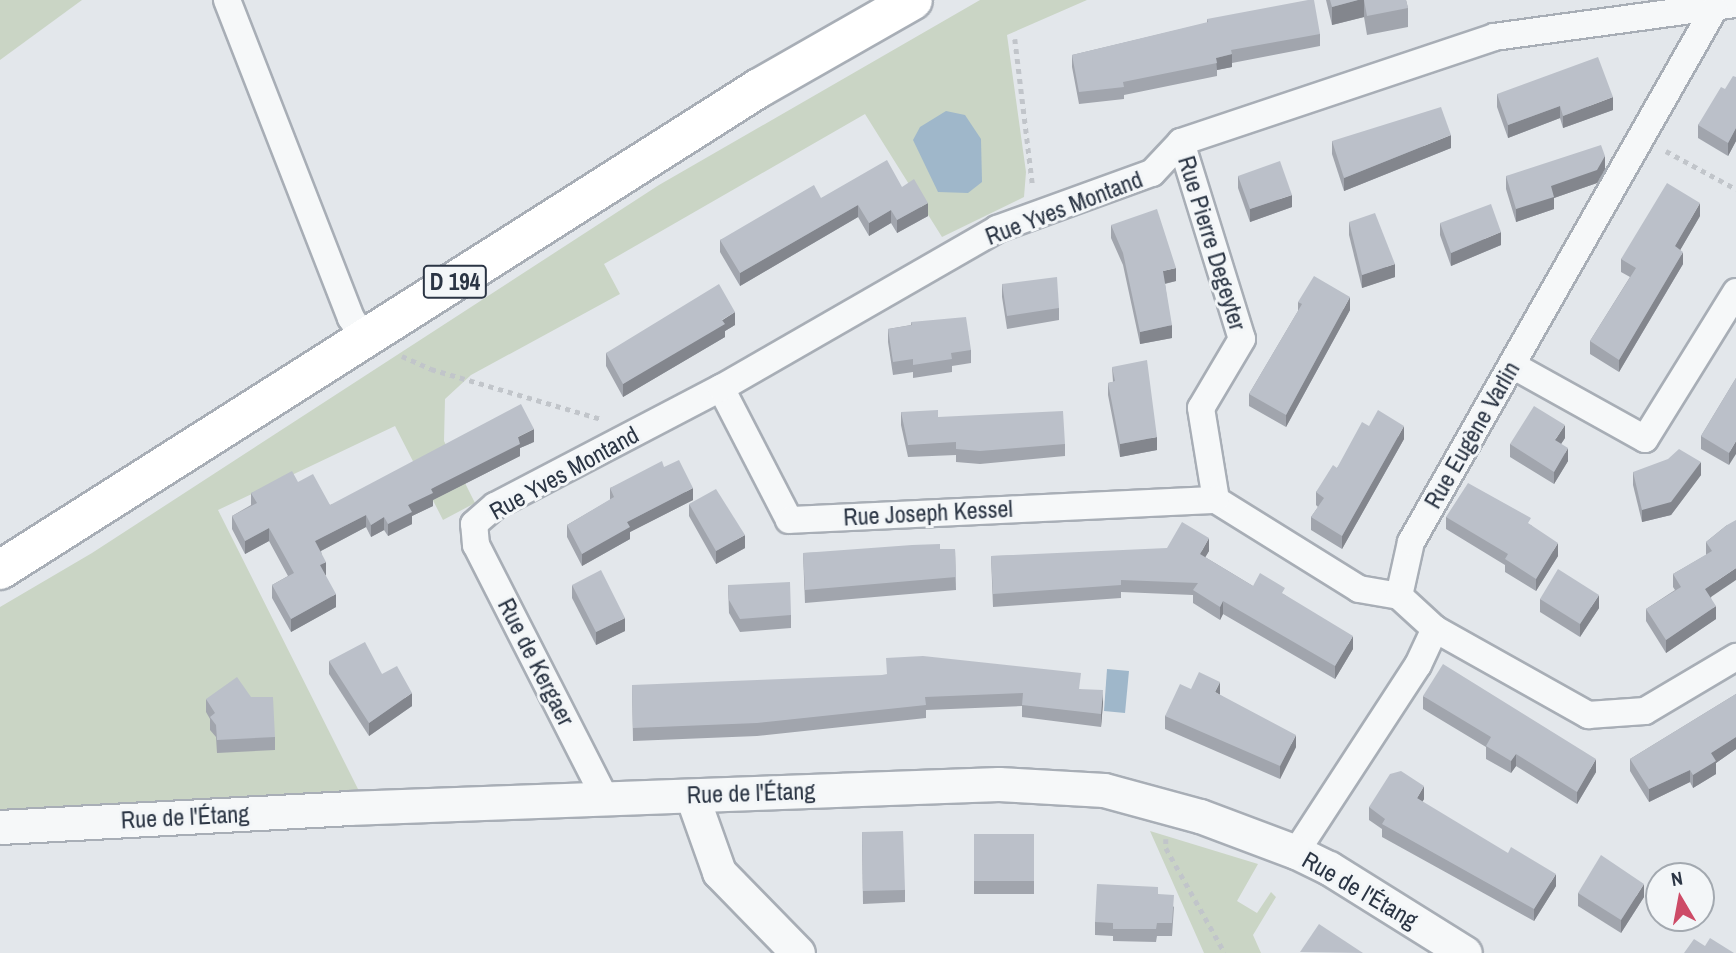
<!DOCTYPE html>
<meta charset="utf-8">
<style>
body{margin:0}
#map{position:relative;width:1736px;height:953px;overflow:hidden;background:#e3e7eb;font-family:"Archivo Narrow",sans-serif}
div>[style]{position:absolute}
[style*='--x']{left:calc(var(--x)*1px);top:calc(var(--y)*1px);width:calc(var(--w)*1px);rotate:calc(var(--a)*1deg)}
.green>*{inset:0;background:#cad5c5}
.water>*{inset:0;background:#9fb7ca}
.path>*{height:4.5px;margin-top:-2.25px;transform-origin:0;background:repeating-linear-gradient(90deg,#c1c5ca 0 5px,transparent 0 10px)}
.roads{filter:drop-shadow(2px 0 #a8aeb6) drop-shadow(-2px 0 #a8aeb6) drop-shadow(0 2px #a8aeb6) drop-shadow(0 -2px #a8aeb6)}
.minor>*{height:26px;margin:-13px;padding:0 13px;transform-origin:13px;border-radius:13px;background:#f6f8f9}
.tertiary>*{height:33px;margin:-16.5px;padding:0 16.5px;transform-origin:16.5px;border-radius:16.5px;background:#f6f8f9}
.primary>*{height:38px;margin:-19px;padding:0 19px;transform-origin:19px;border-radius:19px;background:#fff}
.wall>*{inset:0;background:#a1a5ad}
.shaded-wall>*{inset:0;background:#83868d}
.building>*{inset:0;background:#bbc0c9}
span{translate:-50% -50%;white-space:nowrap;text-align:center;line-height:1.15;-webkit-text-stroke:6px #f3f6f8;paint-order:stroke}
.shield-label span{padding:2px 5px;background:#f3f6f8;border:2px solid;border-radius:5px;-webkit-text-stroke-width:0}
.shield-label{font-size:23px;color:#2b3544;font-weight:700}
.street-label{font-size:24px;color:#2b3544}
.north{position:absolute;left:1645px;top:862px;width:70px;height:70px;box-sizing:border-box;background:#f3f6f8;border:2px solid #a3a9b0;border-radius:50%;rotate:350deg;font-size:19px;font-weight:700;line-height:28px;text-align:center;color:#2b3544}
.north::after{content:'';display:block;margin:auto;width:24px;height:32px;background:#cd4b67;clip-path:polygon(50% 0,100% 100%,50% 72%,0 100%)}
</style>
<div id="map">
<div class="green">
<i style="clip-path:polygon(0 0,82px 0,0 60px)"></i>
<i style="clip-path:polygon(980px 0,1087px 0,1007px 35px,1026px 172px,1024px 197px,942px 237px,865px 114px,604px 264px,620px 294px,471px 375px,445px 399px,444px 441px,475px 503px,443px 520px,395px 426px,218px 510px,359px 791px,0 815px,0 607px,92px 553px,659px 185px)"></i>
<i style="clip-path:polygon(1150px 831px,1258px 864px,1237px 901px,1257px 913px,1271px 892px,1276px 897px,1253px 935px,1261px 953px,1204px 953px)"></i>
</div>
<div class="water">
<i style="clip-path:polygon(946px 111px,965px 115px,981px 139px,982px 182px,968px 193px,938px 192px,913px 140px,920px 127px)"></i>
<i style="clip-path:polygon(1107px 669px,1129px 671px,1125px 713px,1104px 711px)"></i>
</div>
<div class="path">
<i style="--x:1015;--y:39;--w:149;--a:83.1"></i>
<i style="--x:1666;--y:151;--w:80;--a:28.5"></i>
<i style="--x:402;--y:356;--w:32;--a:24"></i>
<i style="--x:431;--y:369;--w:177;--a:16.4"></i>
<i style="--x:1166;--y:839;--w:9;--a:90"></i>
<i style="--x:1166;--y:848;--w:120;--a:60.7"></i>
</div>
<div class="roads">
<div class="minor">
<i style="--x:227;--y:0;--w:341;--a:68.7"></i>
<i style="--x:351;--y:318;--w:25;--a:56"></i>
<i style="--x:1181;--y:142;--w:206;--a:72.8"></i>
<i style="--x:1242;--y:339;--w:80;--a:120.7"></i>
<i style="--x:1201;--y:408;--w:93;--a:80.7"></i>
<i style="--x:1216;--y:500;--w:168;--a:31.9"></i>
<i style="--x:1359;--y:589;--w:41;--a:9.9"></i>
<i style="--x:1512;--y:365;--w:152;--a:29.1"></i>
<i style="--x:1645;--y:439;--w:173;--a:-58.2"></i>
<i style="--x:721;--y:388;--w:148;--a:62.7"></i>
<i style="--x:789;--y:520;--w:427;--a:-2.7"></i>
<i style="--x:1435;--y:629;--w:176;--a:29.3"></i>
<i style="--x:1588;--y:715;--w:57;--a:-4"></i>
<i style="--x:1645;--y:711;--w:106;--a:-30.7"></i>
<i style="--x:605;--y:798;--w:284;--a:-117"></i>
<i style="--x:476;--y:545;--w:21;--a:-95"></i>
<i style="--x:474;--y:524;--w:28;--a:-41"></i>
<i style="--x:495;--y:506;--w:255;--a:-27.6"></i>
<i style="--x:721;--y:388;--w:319;--a:-29.9"></i>
<i style="--x:997;--y:229;--w:165;--a:-19.9"></i>
<i style="--x:1152;--y:173;--w:42;--a:-46.9"></i>
<i style="--x:1181;--y:142;--w:330;--a:-18.5"></i>
<i style="--x:1494;--y:37;--w:244;--a:-7.8"></i>
<i style="--x:1296;--y:852;--w:223;--a:-56.9"></i>
<i style="--x:1418;--y:665;--w:40;--a:-65"></i>
<i style="--x:1435;--y:629;--w:49;--a:-137.5"></i>
<i style="--x:1399;--y:596;--w:55;--a:-77.5"></i>
<i style="--x:1411;--y:542;--w:613;--a:-60.38"></i>
</div>
<div class="tertiary">
<i style="--x:692;--y:796;--w:81;--a:70.4"></i>
<i style="--x:719;--y:872;--w:113;--a:45.7"></i>
<i style="--x:0;--y:827;--w:349;--a:-3.1"></i>
<i style="--x:348;--y:808;--w:651;--a:-2.11"></i>
<i style="--x:999;--y:784;--w:105;--a:3.3"></i>
<i style="--x:1104;--y:790;--w:99;--a:15.2"></i>
<i style="--x:1200;--y:816;--w:103;--a:20.6"></i>
<i style="--x:1296;--y:852;--w:37;--a:26"></i>
<i style="--x:1329;--y:868;--w:160;--a:32"></i>
</div>
<div class="primary">
<i style="--x:0;--y:570;--w:899;--a:-32.42"></i>
<i style="--x:759;--y:88;--w:177;--a:-29.7"></i>
</div>
</div>
<div class="wall">
<i style="clip-path:polygon(1326px 0,1406px 0,1408px 8px,1408px 27px,1367px 35px,1364px 17px,1332px 25px)"></i>
<i style="clip-path:polygon(1207px 19px,1320px 34px,1320px 46px,1232px 63px,1232px 67px,1217px 70px,1217px 76px,1124px 95px,1124px 99px,1079px 104px,1072px 67px,1072px 55px,1207px 23px)"></i>
<i style="clip-path:polygon(1736px 77px,1736px 141px,1728px 156px,1698px 138px,1698px 125px)"></i>
<i style="clip-path:polygon(1497px 94px,1613px 110px,1563px 128px,1560px 118px,1508px 138px,1497px 107px)"></i>
<i style="clip-path:polygon(1332px 141px,1451px 148px,1344px 191px,1332px 154px)"></i>
<i style="clip-path:polygon(1605px 169px,1597px 183px,1554px 198px,1554px 209px,1516px 222px,1506px 189px,1506px 176px)"></i>
<i style="clip-path:polygon(1238px 176px,1292px 207px,1250px 222px,1238px 188px)"></i>
<i style="clip-path:polygon(902px 187px,928px 216px,897px 233px,891px 223px,869px 236px,858px 217px,740px 286px,720px 252px,720px 240px,821px 198px)"></i>
<i style="clip-path:polygon(1700px 216px,1680px 250px,1683px 264px,1619px 372px,1590px 354px,1590px 341px,1630px 277px,1621px 272px,1621px 259px)"></i>
<i style="clip-path:polygon(1349px 222px,1395px 277px,1362px 288px,1349px 235px)"></i>
<i style="clip-path:polygon(1440px 223px,1501px 245px,1451px 266px,1440px 235px)"></i>
<i style="clip-path:polygon(1111px 225px,1176px 281px,1165px 284px,1172px 338px,1140px 344px,1123px 265px,1111px 238px)"></i>
<i style="clip-path:polygon(1002px 284px,1059px 308px,1059px 320px,1007px 329px,1002px 297px)"></i>
<i style="clip-path:polygon(1298px 302px,1350px 310px,1286px 427px,1249px 406px,1249px 394px,1298px 311px)"></i>
<i style="clip-path:polygon(911px 322px,971px 350px,971px 363px,952px 366px,952px 372px,913px 378px,913px 372px,893px 375px,888px 342px,888px 329px,911px 325px)"></i>
<i style="clip-path:polygon(735px 325px,725px 331px,725px 337px,623px 397px,606px 366px,606px 353px)"></i>
<i style="clip-path:polygon(1112px 367px,1157px 450px,1120px 457px,1108px 395px,1108px 383px,1113px 382px)"></i>
<i style="clip-path:polygon(1736px 378px,1729px 465px,1701px 449px,1701px 436px)"></i>
<i style="clip-path:polygon(901px 412px,938px 417px,1065px 444px,1065px 456px,980px 464px,956px 462px,956px 455px,908px 457px,901px 425px)"></i>
<i style="clip-path:polygon(1369px 426px,1404px 439px,1342px 549px,1311px 530px,1311px 517px,1318px 507px,1316px 505px,1316px 492px,1337px 468px)"></i>
<i style="clip-path:polygon(1565px 438px,1561px 444px,1568px 461px,1554px 484px,1510px 457px,1510px 444px)"></i>
<i style="clip-path:polygon(534px 442px,520px 448px,520px 456px,433px 500px,433px 506px,412px 516px,412px 524px,388px 536px,384px 530px,371px 537px,366px 527px,321px 551px,326px 575px,325px 575px,336px 607px,291px 632px,272px 598px,272px 585px,288px 576px,269px 541px,245px 554px,232px 529px,232px 516px,251px 505px,251px 493px,298px 482px,330px 505px)"></i>
<i style="clip-path:polygon(664px 467px,693px 500px,630px 532px,630px 539px,582px 566px,567px 537px,567px 525px,610px 500px,610px 488px)"></i>
<i style="clip-path:polygon(1633px 472px,1701px 475px,1671px 515px,1642px 522px,1633px 485px)"></i>
<i style="clip-path:polygon(689px 504px,745px 548px,716px 564px,689px 516px)"></i>
<i style="clip-path:polygon(1446px 517px,1531px 525px,1558px 556px,1536px 591px,1505px 572px,1505px 565px,1446px 529px)"></i>
<i style="clip-path:polygon(1727px 525px,1711px 598px,1716px 619px,1666px 653px,1646px 621px,1646px 609px,1675px 590px,1673px 587px,1673px 574px,1706px 555px,1706px 542px)"></i>
<i style="clip-path:polygon(940px 549px,955px 549px,956px 590px,805px 603px,803px 553px)"></i>
<i style="clip-path:polygon(1209px 551px,1205px 557px,1253px 586px,1285px 595px,1353px 649px,1335px 679px,1223px 614px,1220px 620px,1193px 603px,1193px 595px,1121px 592px,1121px 598px,993px 607px,991px 556px)"></i>
<i style="clip-path:polygon(572px 585px,625px 631px,596px 645px,572px 598px)"></i>
<i style="clip-path:polygon(728px 585px,791px 615px,791px 628px,740px 632px,729px 613px)"></i>
<i style="clip-path:polygon(1540px 599px,1599px 608px,1580px 637px,1540px 612px)"></i>
<i style="clip-path:polygon(329px 661px,382px 674px,412px 706px,369px 736px,329px 674px)"></i>
<i style="clip-path:polygon(632px 685px,1080px 689px,1103px 703px,1101px 727px,1022px 717px,1022px 706px,926px 710px,926px 718px,757px 736px,633px 741px)"></i>
<i style="clip-path:polygon(1191px 689px,1220px 695px,1296px 747px,1280px 779px,1165px 729px,1165px 716px)"></i>
<i style="clip-path:polygon(1736px 694px,1736px 749px,1716px 763px,1716px 774px,1693px 788px,1690px 782px,1649px 802px,1630px 771px,1630px 759px)"></i>
<i style="clip-path:polygon(1423px 696px,1596px 772px,1577px 804px,1516px 766px,1511px 773px,1486px 759px,1486px 747px,1423px 709px)"></i>
<i style="clip-path:polygon(206px 699px,275px 737px,275px 750px,217px 753px,216px 737px,210px 730px,210px 719px,206px 712px)"></i>
<i style="clip-path:polygon(1424px 799px,1422px 802px,1556px 886px,1534px 921px,1382px 837px,1382px 829px,1369px 820px,1369px 807px)"></i>
<i style="clip-path:polygon(862px 832px,905px 890px,905px 902px,863px 904px)"></i>
<i style="clip-path:polygon(974px 834px,1034px 834px,1034px 894px,974px 894px)"></i>
<i style="clip-path:polygon(1578px 893px,1644px 897px,1621px 933px,1578px 906px)"></i>
<i style="clip-path:polygon(1158px 894px,1174px 907px,1172px 936px,1157px 936px,1156px 942px,1113px 941px,1113px 936px,1095px 935px,1095px 922px)"></i>
</div>
<div class="shaded-wall">
<i style="clip-path:polygon(1358px 0,1364px 0,1364px 17px,1332px 25px,1332px 7px)"></i>
<i style="clip-path:polygon(1232px 54px,1232px 67px,1217px 70px,1216px 58px)"></i>
<i style="clip-path:polygon(1613px 97px,1613px 110px,1563px 128px,1563px 116px)"></i>
<i style="clip-path:polygon(1560px 106px,1560px 118px,1508px 138px,1508px 125px)"></i>
<i style="clip-path:polygon(1736px 128px,1736px 141px,1728px 156px,1728px 143px)"></i>
<i style="clip-path:polygon(1451px 135px,1451px 148px,1344px 191px,1344px 178px)"></i>
<i style="clip-path:polygon(1605px 156px,1605px 169px,1597px 183px,1554px 198px,1554px 209px,1516px 222px,1516px 209px,1551px 186px)"></i>
<i style="clip-path:polygon(1292px 195px,1292px 207px,1250px 222px,1250px 209px)"></i>
<i style="clip-path:polygon(928px 203px,928px 216px,897px 233px,897px 220px)"></i>
<i style="clip-path:polygon(1700px 203px,1700px 216px,1675px 259px,1675px 246px)"></i>
<i style="clip-path:polygon(858px 205px,858px 217px,740px 286px,740px 273px)"></i>
<i style="clip-path:polygon(891px 210px,891px 223px,869px 236px,869px 223px)"></i>
<i style="clip-path:polygon(1501px 232px,1501px 245px,1451px 266px,1451px 253px)"></i>
<i style="clip-path:polygon(1683px 252px,1683px 264px,1619px 372px,1619px 360px)"></i>
<i style="clip-path:polygon(1395px 264px,1395px 277px,1362px 288px,1362px 275px)"></i>
<i style="clip-path:polygon(1176px 268px,1176px 281px,1163px 284px,1163px 271px)"></i>
<i style="clip-path:polygon(1350px 297px,1350px 310px,1286px 427px,1286px 415px)"></i>
<i style="clip-path:polygon(735px 312px,735px 325px,725px 331px,725px 337px,623px 397px,623px 384px)"></i>
<i style="clip-path:polygon(1172px 325px,1172px 338px,1140px 344px,1140px 332px)"></i>
<i style="clip-path:polygon(1565px 425px,1565px 438px,1555px 453px,1555px 440px)"></i>
<i style="clip-path:polygon(1404px 426px,1404px 439px,1342px 549px,1342px 536px)"></i>
<i style="clip-path:polygon(534px 429px,534px 442px,520px 448px,520px 456px,433px 500px,433px 506px,412px 516px,412px 524px,388px 536px,388px 524px,408px 505px,431px 489px,518px 437px)"></i>
<i style="clip-path:polygon(1157px 437px,1157px 450px,1120px 457px,1120px 444px)"></i>
<i style="clip-path:polygon(1736px 441px,1736px 454px,1729px 465px,1729px 453px)"></i>
<i style="clip-path:polygon(1568px 448px,1568px 461px,1554px 484px,1554px 472px)"></i>
<i style="clip-path:polygon(1701px 462px,1701px 475px,1671px 515px,1642px 522px,1642px 510px)"></i>
<i style="clip-path:polygon(693px 488px,693px 500px,630px 532px,630px 539px,582px 566px,582px 554px,627px 522px)"></i>
<i style="clip-path:polygon(366px 515px,366px 527px,315px 554px,315px 541px)"></i>
<i style="clip-path:polygon(384px 517px,384px 530px,371px 537px,371px 525px)"></i>
<i style="clip-path:polygon(269px 528px,269px 541px,245px 554px,245px 541px)"></i>
<i style="clip-path:polygon(745px 535px,745px 548px,716px 564px,716px 551px)"></i>
<i style="clip-path:polygon(1209px 538px,1209px 551px,1200px 566px,1200px 554px)"></i>
<i style="clip-path:polygon(1558px 543px,1558px 556px,1536px 591px,1536px 579px)"></i>
<i style="clip-path:polygon(326px 562px,326px 575px,320px 578px,320px 565px)"></i>
<i style="clip-path:polygon(1736px 568px,1736px 580px,1705px 601px,1705px 589px)"></i>
<i style="clip-path:polygon(336px 594px,336px 607px,291px 632px,291px 619px)"></i>
<i style="clip-path:polygon(1599px 595px,1599px 608px,1580px 637px,1580px 624px)"></i>
<i style="clip-path:polygon(1223px 601px,1223px 614px,1220px 620px,1220px 607px)"></i>
<i style="clip-path:polygon(1716px 606px,1716px 619px,1666px 653px,1666px 640px)"></i>
<i style="clip-path:polygon(625px 618px,625px 631px,596px 645px,596px 632px)"></i>
<i style="clip-path:polygon(1353px 636px,1353px 649px,1335px 679px,1335px 666px)"></i>
<i style="clip-path:polygon(1220px 682px,1220px 695px,1215px 692px)"></i>
<i style="clip-path:polygon(1103px 690px,1103px 703px,1101px 727px,1101px 714px)"></i>
<i style="clip-path:polygon(412px 693px,412px 706px,369px 736px,369px 723px)"></i>
<i style="clip-path:polygon(1296px 735px,1296px 747px,1280px 779px,1280px 766px)"></i>
<i style="clip-path:polygon(1736px 737px,1736px 749px,1716px 763px,1716px 774px,1693px 788px,1693px 775px,1711px 753px)"></i>
<i style="clip-path:polygon(1516px 754px,1516px 766px,1511px 773px,1511px 761px)"></i>
<i style="clip-path:polygon(1596px 759px,1596px 772px,1577px 804px,1577px 792px)"></i>
<i style="clip-path:polygon(1690px 770px,1690px 782px,1649px 802px,1649px 789px)"></i>
<i style="clip-path:polygon(1424px 786px,1424px 799px,1417px 811px,1417px 798px)"></i>
<i style="clip-path:polygon(1556px 874px,1556px 886px,1534px 921px,1534px 909px)"></i>
<i style="clip-path:polygon(1644px 884px,1644px 897px,1621px 933px,1621px 920px)"></i>
</div>
<div class="building">
<i style="clip-path:polygon(1308px 0,1314px 0,1320px 34px,1231px 50px,1232px 54px,1216px 58px,1217px 63px,1123px 82px,1124px 87px,1079px 92px,1072px 55px,1208px 22px,1207px 19px)"></i>
<i style="clip-path:polygon(1330px 0,1358px 0,1332px 7px)"></i>
<i style="clip-path:polygon(1364px 0,1406px 0,1408px 8px,1367px 16px)"></i>
<i style="clip-path:polygon(1598px 57px,1613px 97px,1563px 116px,1560px 106px,1508px 125px,1497px 94px)"></i>
<i style="clip-path:polygon(1733px 76px,1736px 77px,1736px 128px,1728px 143px,1698px 125px,1721px 87px,1725px 89px)"></i>
<i style="clip-path:polygon(1441px 107px,1451px 135px,1344px 178px,1332px 141px)"></i>
<i style="clip-path:polygon(1601px 145px,1605px 156px,1597px 170px,1551px 186px,1554px 197px,1516px 209px,1506px 176px)"></i>
<i style="clip-path:polygon(887px 160px,902px 187px,914px 179px,928px 203px,897px 220px,891px 210px,869px 223px,858px 205px,740px 273px,720px 240px,814px 185px,821px 198px)"></i>
<i style="clip-path:polygon(1280px 161px,1292px 195px,1250px 209px,1238px 176px)"></i>
<i style="clip-path:polygon(1667px 183px,1700px 203px,1675px 246px,1683px 252px,1619px 360px,1590px 341px,1636px 268px,1621px 259px)"></i>
<i style="clip-path:polygon(1491px 204px,1501px 232px,1451px 253px,1440px 223px)"></i>
<i style="clip-path:polygon(1157px 209px,1176px 268px,1163px 271px,1172px 325px,1140px 332px,1123px 253px,1111px 225px)"></i>
<i style="clip-path:polygon(1375px 213px,1395px 264px,1362px 275px,1349px 222px)"></i>
<i style="clip-path:polygon(1314px 276px,1350px 297px,1286px 415px,1249px 394px,1302px 304px,1298px 302px)"></i>
<i style="clip-path:polygon(1057px 277px,1059px 308px,1007px 316px,1002px 284px)"></i>
<i style="clip-path:polygon(719px 284px,735px 312px,722px 320px,725px 324px,623px 384px,606px 353px)"></i>
<i style="clip-path:polygon(966px 317px,971px 350px,951px 353px,952px 359px,913px 365px,913px 359px,893px 362px,888px 329px,912px 325px,911px 322px)"></i>
<i style="clip-path:polygon(1147px 360px,1157px 437px,1120px 444px,1108px 383px,1115px 381px,1112px 367px)"></i>
<i style="clip-path:polygon(1736px 378px,1736px 441px,1729px 453px,1701px 436px)"></i>
<i style="clip-path:polygon(521px 404px,534px 429px,518px 437px,520px 444px,431px 489px,433px 493px,408px 505px,412px 512px,388px 524px,384px 517px,371px 525px,366px 515px,315px 541px,326px 562px,320px 565px,336px 594px,291px 619px,272px 585px,294px 573px,269px 528px,245px 541px,232px 516px,257px 503px,251px 493px,292px 471px,298px 482px,313px 474px,330px 505px)"></i>
<i style="clip-path:polygon(1534px 406px,1565px 425px,1555px 440px,1568px 448px,1554px 472px,1510px 444px)"></i>
<i style="clip-path:polygon(938px 410px,938px 417px,1063px 411px,1065px 444px,980px 451px,956px 449px,956px 442px,908px 445px,901px 412px)"></i>
<i style="clip-path:polygon(1378px 410px,1404px 426px,1342px 536px,1311px 517px,1324px 498px,1316px 492px,1333px 465px,1337px 468px,1362px 422px,1369px 426px)"></i>
<i style="clip-path:polygon(1679px 449px,1701px 462px,1671px 502px,1642px 510px,1633px 472px,1668px 459px)"></i>
<i style="clip-path:polygon(679px 460px,693px 488px,627px 522px,630px 527px,582px 554px,567px 525px,614px 497px,610px 488px,662px 461px,664px 467px)"></i>
<i style="clip-path:polygon(1468px 483px,1531px 518px,1528px 523px,1558px 543px,1536px 579px,1505px 559px,1508px 554px,1446px 517px)"></i>
<i style="clip-path:polygon(716px 489px,745px 535px,716px 551px,689px 504px)"></i>
<i style="clip-path:polygon(1736px 520px,1736px 568px,1705px 589px,1716px 606px,1666px 640px,1646px 609px,1681px 587px,1673px 574px,1712px 551px,1706px 542px,1727px 525px)"></i>
<i style="clip-path:polygon(1182px 522px,1209px 538px,1200px 554px,1253px 586px,1260px 573px,1285px 588px,1282px 593px,1353px 636px,1335px 666px,1223px 601px,1220px 607px,1193px 590px,1198px 583px,1121px 580px,1121px 585px,993px 594px,991px 556px,1167px 548px)"></i>
<i style="clip-path:polygon(940px 544px,940px 549px,955px 549px,956px 577px,805px 590px,803px 553px,912px 545px)"></i>
<i style="clip-path:polygon(1558px 569px,1599px 595px,1580px 624px,1540px 599px)"></i>
<i style="clip-path:polygon(601px 570px,625px 618px,596px 632px,572px 585px)"></i>
<i style="clip-path:polygon(790px 582px,791px 615px,740px 619px,729px 600px,728px 585px)"></i>
<i style="clip-path:polygon(365px 642px,382px 674px,397px 666px,412px 693px,369px 723px,329px 661px)"></i>
<i style="clip-path:polygon(923px 656px,1081px 673px,1079px 689px,1103px 690px,1101px 714px,1022px 705px,1023px 693px,925px 697px,926px 705px,757px 723px,633px 728px,632px 685px,882px 675px,887px 674px,886px 658px)"></i>
<i style="clip-path:polygon(1443px 664px,1596px 759px,1577px 792px,1516px 754px,1511px 761px,1486px 746px,1491px 737px,1423px 696px)"></i>
<i style="clip-path:polygon(1199px 672px,1220px 682px,1215px 692px,1296px 735px,1280px 766px,1165px 716px,1180px 684px,1191px 689px)"></i>
<i style="clip-path:polygon(237px 677px,251px 697px,273px 697px,275px 737px,217px 740px,216px 725px,210px 717px,215px 713px,206px 699px)"></i>
<i style="clip-path:polygon(1736px 694px,1736px 737px,1711px 753px,1716px 761px,1693px 775px,1690px 770px,1649px 789px,1630px 759px)"></i>
<i style="clip-path:polygon(1401px 771px,1424px 786px,1417px 798px,1508px 853px,1511px 847px,1556px 874px,1534px 909px,1382px 824px,1385px 819px,1369px 807px,1390px 774px)"></i>
<i style="clip-path:polygon(903px 831px,905px 890px,863px 891px,862px 832px)"></i>
<i style="clip-path:polygon(974px 834px,1034px 834px,1034px 881px,974px 881px)"></i>
<i style="clip-path:polygon(1601px 855px,1644px 884px,1621px 920px,1578px 893px)"></i>
<i style="clip-path:polygon(1097px 884px,1158px 887px,1158px 894px,1174px 895px,1172px 923px,1157px 923px,1156px 929px,1113px 929px,1113px 923px,1095px 922px)"></i>
<i style="clip-path:polygon(1319px 924px,1363px 953px,1300px 952px)"></i>
<i style="clip-path:polygon(1710px 938px,1734px 953px,1684px 953px,1694px 939px,1705px 946px)"></i>
</div>
<div class="shield-label">
<span style="left:455px;top:282px">D 194</span>
</div>
<div class="street-label">
<span style="left:1064px;top:208px;rotate:-21deg">Rue Yves Montand</span>
<span style="left:1212px;top:243px;rotate:73deg">Rue Pierre Degeyter</span>
<span style="left:1472px;top:435px;rotate:-60deg">Rue Eugène Varlin</span>
<span style="left:564px;top:473px;rotate:-29deg">Rue Yves Montand</span>
<span style="left:928px;top:513px;rotate:-3deg">Rue Joseph Kessel</span>
<span style="left:536px;top:662px;rotate:63deg">Rue de Kergaer</span>
<span style="left:751px;top:793px;rotate:-2deg">Rue de l'Étang</span>
<span style="left:185px;top:817px;rotate:-3deg">Rue de l'Étang</span>
<span style="left:1360px;top:890px;rotate:30deg">Rue de l'Étang</span>
</div>
<div class="north">N</div>
</div>
